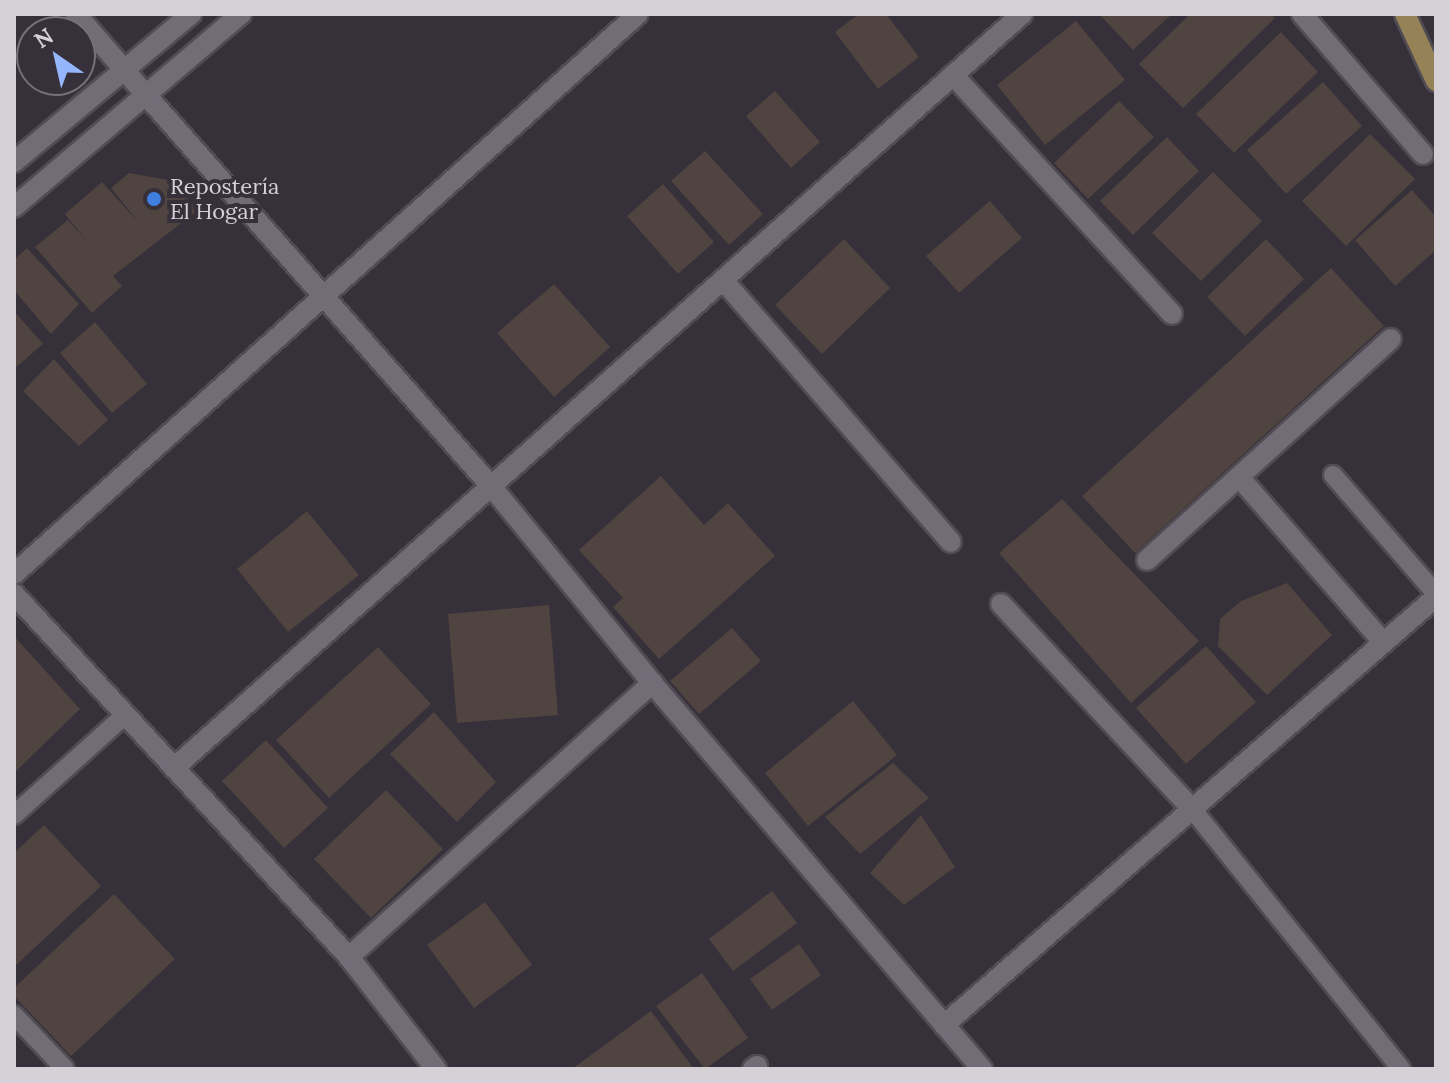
<!DOCTYPE html>
<meta charset="utf-8">
<style>
body{margin:0}
#map{position:relative;width:1450px;height:1083px;overflow:hidden;background:#36303a;font-family:Lora,serif}
div>[style]{position:absolute}
[style*='--x']{left:calc(var(--x)*1px);top:calc(var(--y)*1px);width:calc(var(--w)*1px);rotate:calc(var(--a)*1deg)}
.building>*{inset:0;background:#4f443f}
.roads{filter:drop-shadow(2px 0 #514c54) drop-shadow(-2px 0 #514c54) drop-shadow(0 2px #514c54) drop-shadow(0 -2px #514c54)}
.service>*{height:18px;margin:-9px;padding:0 9px;transform-origin:9px;border-radius:9px;background:#726c77}
.minor>*{height:20px;margin:-10px;padding:0 10px;transform-origin:10px;border-radius:10px;background:#726c77}
.tertiary>*{height:20px;margin:-10px;padding:0 10px;transform-origin:10px;border-radius:10px;background:#726c77}
.secondary>*{height:20px;margin:-10px;padding:0 10px;transform-origin:10px;border-radius:10px;background:#726c77}
.primary>*{height:20px;margin:-10px;padding:0 10px;transform-origin:10px;border-radius:10px;background:#958357}
.dots>*{width:22px;height:22px;translate:-50% -50%;box-sizing:border-box;border:4px solid #36303a;border-radius:50%}
span{translate:-50% -50%;white-space:nowrap;text-align:center;line-height:1.15;-webkit-text-stroke:8px #36303a;paint-order:stroke}
.poi-label{font-size:22px;color:#d5d1d7}
.left{translate:0 -50%;text-align:left}
.frame{position:absolute;inset:0;border:16px solid #d5d1d7;pointer-events:none}
.north{position:absolute;left:16px;top:16px;width:80px;height:80px;box-sizing:border-box;background:#36303a;border:2px solid #767079;border-radius:50%;rotate:326deg;font-size:22px;font-weight:700;line-height:32px;text-align:center;color:#d5d1d7}
.north::after{content:'';display:block;margin:auto;width:28px;height:36px;background:#95b6fd;clip-path:polygon(50% 0,100% 100%,50% 72%,0 100%)}
</style>
<div id="map">
<div class="building">
<i style="clip-path:polygon(859px 14px,886px 14px,919px 57px,878px 89px,835px 32px)"></i>
<i style="clip-path:polygon(1099px 14px,1172px 14px,1133px 50px)"></i>
<i style="clip-path:polygon(1190px 14px,1270px 14px,1275px 18px,1183px 108px,1139px 64px)"></i>
<i style="clip-path:polygon(1076px 21px,1125px 80px,1045px 145px,997px 85px)"></i>
<i style="clip-path:polygon(1281px 32px,1318px 72px,1234px 153px,1196px 114px)"></i>
<i style="clip-path:polygon(1323px 82px,1362px 126px,1286px 194px,1247px 150px)"></i>
<i style="clip-path:polygon(775px 91px,820px 142px,791px 168px,746px 116px)"></i>
<i style="clip-path:polygon(1119px 101px,1154px 137px,1088px 199px,1054px 163px)"></i>
<i style="clip-path:polygon(1370px 134px,1415px 179px,1346px 246px,1302px 201px)"></i>
<i style="clip-path:polygon(1167px 137px,1199px 171px,1133px 235px,1100px 201px)"></i>
<i style="clip-path:polygon(705px 151px,763px 214px,729px 245px,671px 181px)"></i>
<i style="clip-path:polygon(1213px 172px,1262px 221px,1201px 281px,1152px 233px)"></i>
<i style="clip-path:polygon(129px 173px,173px 181px,198px 210px,113px 276px,122px 286px,92px 313px,35px 247px,68px 220px,86px 240px,65px 214px,102px 182px,140px 224px,111px 188px)"></i>
<i style="clip-path:polygon(663px 184px,714px 242px,678px 274px,627px 216px)"></i>
<i style="clip-path:polygon(1412px 190px,1436px 217px,1436px 250px,1395px 286px,1355px 240px)"></i>
<i style="clip-path:polygon(990px 201px,1022px 238px,959px 293px,926px 256px)"></i>
<i style="clip-path:polygon(844px 239px,890px 288px,822px 354px,775px 305px)"></i>
<i style="clip-path:polygon(1266px 239px,1304px 279px,1245px 336px,1207px 297px)"></i>
<i style="clip-path:polygon(27px 248px,79px 304px,51px 334px,14px 290px,14px 260px)"></i>
<i style="clip-path:polygon(1331px 268px,1384px 326px,1135px 553px,1082px 496px)"></i>
<i style="clip-path:polygon(554px 284px,610px 347px,554px 397px,497px 333px)"></i>
<i style="clip-path:polygon(14px 311px,43px 344px,14px 369px)"></i>
<i style="clip-path:polygon(95px 322px,147px 384px,112px 413px,60px 353px)"></i>
<i style="clip-path:polygon(54px 359px,108px 420px,79px 446px,23px 391px)"></i>
<i style="clip-path:polygon(661px 476px,704px 525px,728px 503px,775px 556px,659px 659px,613px 607px,623px 598px,579px 550px)"></i>
<i style="clip-path:polygon(1062px 499px,1199px 641px,1131px 703px,999px 553px)"></i>
<i style="clip-path:polygon(307px 511px,359px 575px,288px 632px,237px 569px)"></i>
<i style="clip-path:polygon(1287px 583px,1332px 635px,1267px 695px,1218px 646px,1220px 619px,1241px 601px)"></i>
<i style="clip-path:polygon(549px 605px,558px 715px,457px 723px,448px 614px)"></i>
<i style="clip-path:polygon(732px 628px,761px 661px,699px 714px,670px 681px)"></i>
<i style="clip-path:polygon(14px 636px,80px 709px,14px 773px)"></i>
<i style="clip-path:polygon(1206px 646px,1256px 702px,1186px 764px,1136px 708px)"></i>
<i style="clip-path:polygon(378px 647px,431px 704px,329px 798px,276px 740px)"></i>
<i style="clip-path:polygon(853px 701px,897px 755px,808px 826px,765px 773px)"></i>
<i style="clip-path:polygon(434px 712px,496px 782px,457px 822px,390px 754px)"></i>
<i style="clip-path:polygon(266px 740px,328px 808px,284px 848px,222px 781px)"></i>
<i style="clip-path:polygon(893px 763px,929px 798px,860px 854px,825px 817px)"></i>
<i style="clip-path:polygon(386px 790px,443px 849px,371px 918px,314px 859px)"></i>
<i style="clip-path:polygon(921px 815px,955px 867px,904px 905px,870px 873px)"></i>
<i style="clip-path:polygon(44px 825px,101px 886px,14px 967px,14px 853px)"></i>
<i style="clip-path:polygon(772px 891px,797px 923px,733px 971px,709px 939px)"></i>
<i style="clip-path:polygon(114px 894px,175px 959px,71px 1056px,14px 996px,14px 988px)"></i>
<i style="clip-path:polygon(485px 902px,532px 965px,474px 1008px,427px 945px)"></i>
<i style="clip-path:polygon(799px 944px,821px 975px,772px 1010px,750px 979px)"></i>
<i style="clip-path:polygon(702px 973px,748px 1038px,705px 1069px,656px 1006px)"></i>
<i style="clip-path:polygon(651px 1011px,694px 1069px,572px 1069px)"></i>
</div>
<div class="roads">
<div class="service">
<i style="--x:1333;--y:475;--w:157;--a:49.1"></i>
<i style="--x:1193;--y:810;--w:332;--a:51.2"></i>
<i style="--x:14;--y:815;--w:149;--a:-42"></i>
<i style="--x:14;--y:1015;--w:74;--a:46.6"></i>
</div>
<div class="minor">
<i style="--x:1302;--y:14;--w:185;--a:49.2"></i>
<i style="--x:953;--y:75;--w:324;--a:47.5"></i>
<i style="--x:146;--y:95;--w:521;--a:48.58"></i>
<i style="--x:491;--y:486;--w:254;--a:50.7"></i>
<i style="--x:652;--y:683;--w:508;--a:49.47"></i>
<i style="--x:723;--y:280;--w:347;--a:49"></i>
<i style="--x:1239;--y:477;--w:220;--a:48.9"></i>
<i style="--x:1147;--y:560;--w:329;--a:-42.2"></i>
<i style="--x:14;--y:574;--w:838;--a:-41.91"></i>
<i style="--x:14;--y:594;--w:494;--a:47.3"></i>
<i style="--x:349;--y:957;--w:142;--a:52.2"></i>
<i style="--x:1001;--y:604;--w:282;--a:47"></i>
<i style="--x:174;--y:768;--w:1135;--a:-41.64"></i>
<i style="--x:349;--y:957;--w:409;--a:-42.1"></i>
<i style="--x:944;--y:1025;--w:652;--a:-41.02"></i>
<i style="--x:753;--y:1069;--w:5;--a:-37"></i>
</div>
<div class="tertiary">
<i style="--x:76;--y:14;--w:107;--a:49.2"></i>
</div>
<div class="secondary">
<i style="--x:14;--y:162;--w:231;--a:-39.9"></i>
<i style="--x:14;--y:207;--w:298;--a:-40.4"></i>
</div>
<div class="primary">
<i style="--x:1405;--y:14;--w:74;--a:65.2"></i>
</div>
</div>
<div class="dots">
<i style="left:154px;top:199px;background:#3f7fe0"></i>
</div>
<div class="poi-label">
<span class="left" style="left:170px;top:199px">Repostería<br>El Hogar</span>
</div>
<div class="frame"></div>
<div class="north">N</div>
</div>
